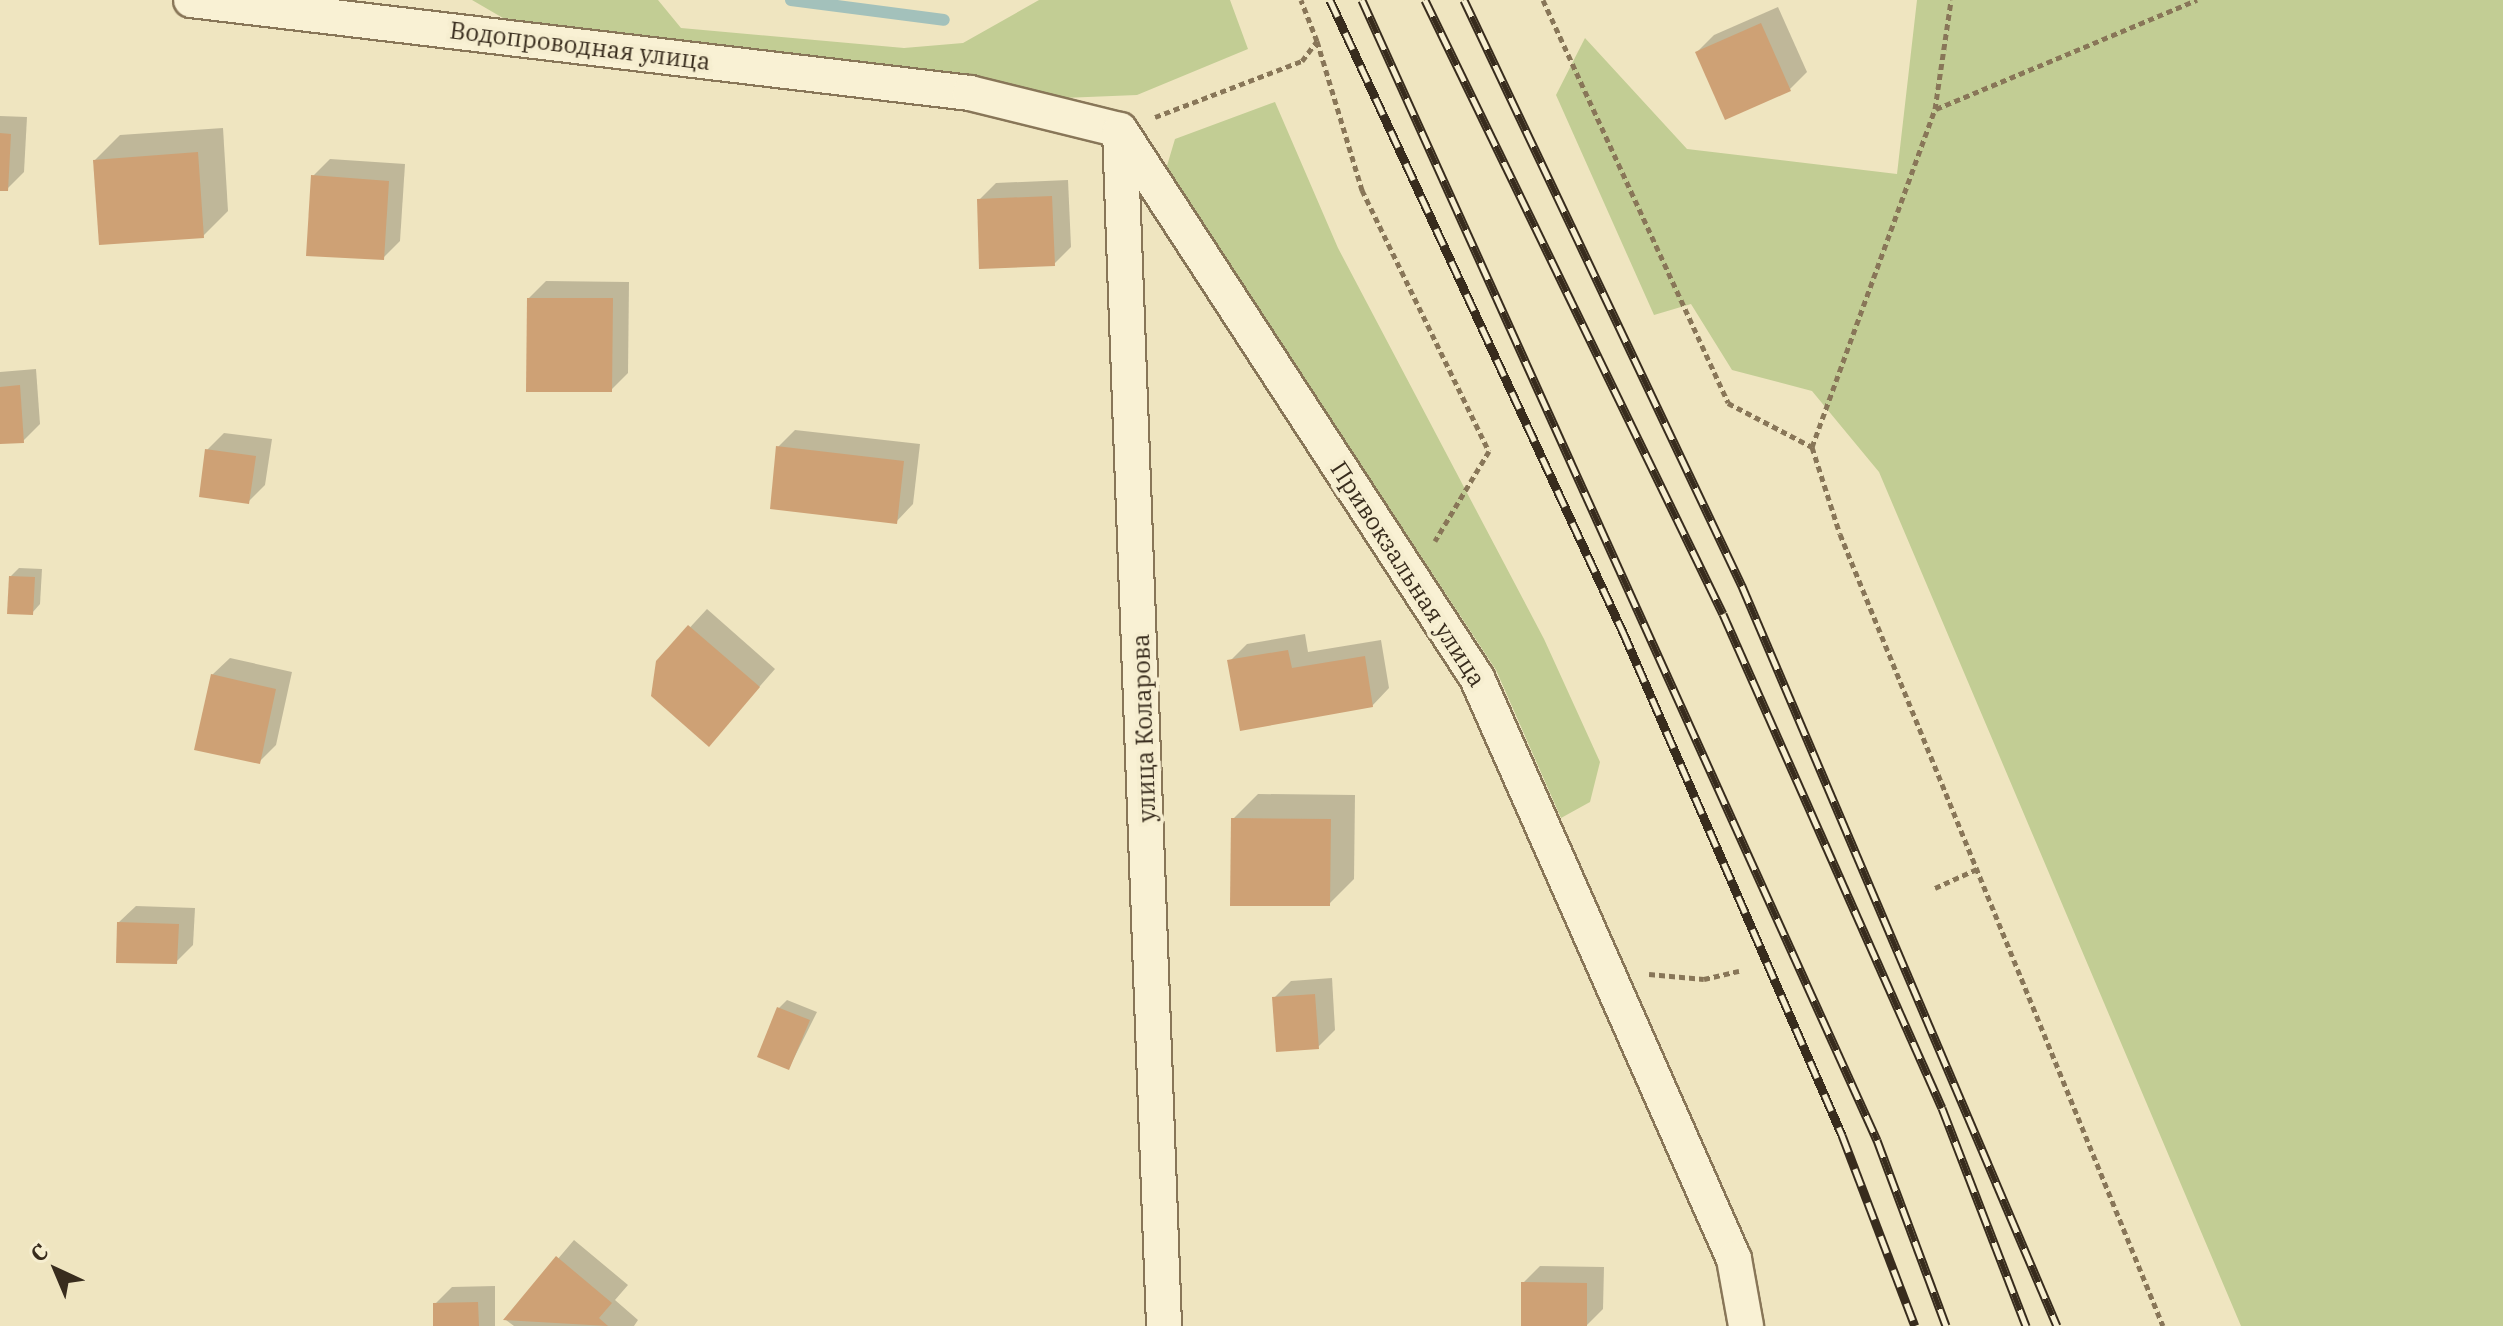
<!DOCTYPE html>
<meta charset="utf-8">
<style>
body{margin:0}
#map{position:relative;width:2503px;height:1326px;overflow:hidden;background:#efe5c0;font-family:"IBM Plex Serif",serif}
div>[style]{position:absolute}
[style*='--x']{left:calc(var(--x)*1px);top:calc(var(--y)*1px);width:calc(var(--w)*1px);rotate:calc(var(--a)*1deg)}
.green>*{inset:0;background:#c2cd94}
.shadow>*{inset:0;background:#0003}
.stream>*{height:12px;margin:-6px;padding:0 6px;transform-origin:6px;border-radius:6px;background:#a3c1bb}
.building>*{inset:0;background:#cea175}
.path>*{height:5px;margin-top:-2.5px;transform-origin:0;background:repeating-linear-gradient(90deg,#887658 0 6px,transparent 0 10px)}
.roads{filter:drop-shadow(2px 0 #887658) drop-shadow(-2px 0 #887658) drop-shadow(0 2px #887658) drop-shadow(0 -2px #887658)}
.minor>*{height:34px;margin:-17px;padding:0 17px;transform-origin:17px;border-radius:17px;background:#f9f1d4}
.rail>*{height:9px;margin-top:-4.5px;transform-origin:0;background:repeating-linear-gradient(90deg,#f6eed0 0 18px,#382c1d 0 36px);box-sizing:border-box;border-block:2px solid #382c1d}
span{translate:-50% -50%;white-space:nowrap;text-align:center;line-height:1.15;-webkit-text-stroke:8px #f6eed0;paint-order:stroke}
.street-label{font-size:24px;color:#382c1d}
.north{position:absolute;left:16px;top:1230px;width:80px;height:80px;-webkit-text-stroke:6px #f6eed0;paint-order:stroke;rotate:316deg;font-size:22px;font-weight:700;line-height:32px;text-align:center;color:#382c1d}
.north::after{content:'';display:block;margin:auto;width:28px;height:36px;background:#382c1d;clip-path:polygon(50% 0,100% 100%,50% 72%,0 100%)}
</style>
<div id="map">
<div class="green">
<i style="clip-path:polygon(472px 0,658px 0,681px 28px,904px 48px,963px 43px,1039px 0,1230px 0,1248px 49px,1137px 95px,1063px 98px,979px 79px,503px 18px)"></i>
<i style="clip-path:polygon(1917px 0,2503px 0,2503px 1326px,2241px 1326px,1879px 472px,1812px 391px,1732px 370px,1691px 304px,1654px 315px,1556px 95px,1585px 38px,1687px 149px,1897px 174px)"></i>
<i style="clip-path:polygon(1275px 102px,1338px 248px,1544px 639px,1600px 762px,1590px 802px,1561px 818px,1496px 670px,1166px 169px,1175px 139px)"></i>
</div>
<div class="shadow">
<i style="clip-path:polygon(1778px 7px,1807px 72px,1790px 89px,1726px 117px,1697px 52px,1714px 35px)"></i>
<i style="clip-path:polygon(0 116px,27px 117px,24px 172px,7px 189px,0 189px)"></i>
<i style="clip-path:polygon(223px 128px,228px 211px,203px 236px,95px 160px,120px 135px)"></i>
<i style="clip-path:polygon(330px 159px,405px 164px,400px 241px,383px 258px,313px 176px)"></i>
<i style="clip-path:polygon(1068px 180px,1071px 247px,1054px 264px,979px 200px,996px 183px)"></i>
<i style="clip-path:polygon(546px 281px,629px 282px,628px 373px,611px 390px,529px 298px)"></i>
<i style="clip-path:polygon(36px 369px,40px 424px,23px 441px,0 442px,0 372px)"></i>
<i style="clip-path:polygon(795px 430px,920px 444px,913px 504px,896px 522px,778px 447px)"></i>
<i style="clip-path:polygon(224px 433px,272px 439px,265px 485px,248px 502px,207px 450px)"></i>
<i style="clip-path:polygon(19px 568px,42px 569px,40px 604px,32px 613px,11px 576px)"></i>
<i style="clip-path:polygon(707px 609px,775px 669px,709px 744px,658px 662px)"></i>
<i style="clip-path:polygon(1305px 634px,1308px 652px,1381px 640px,1389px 688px,1372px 706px,1230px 661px,1247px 644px)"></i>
<i style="clip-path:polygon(230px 658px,292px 672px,276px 745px,259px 762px,212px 675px)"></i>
<i style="clip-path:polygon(1258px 794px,1355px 795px,1354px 879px,1329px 904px,1233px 819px)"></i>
<i style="clip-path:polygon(136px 906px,195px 908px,193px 945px,176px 962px,118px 923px)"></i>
<i style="clip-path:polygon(1332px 978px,1335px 1030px,1318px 1047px,1274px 998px,1291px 981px)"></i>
<i style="clip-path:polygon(787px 1000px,817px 1012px,789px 1068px,779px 1008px)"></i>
<i style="clip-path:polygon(574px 1240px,628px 1285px,615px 1300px,638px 1320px,634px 1326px,514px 1326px,506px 1320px)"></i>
<i style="clip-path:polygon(1540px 1266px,1604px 1267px,1603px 1309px,1586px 1326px,1523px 1283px)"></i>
<i style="clip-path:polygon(495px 1286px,495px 1326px,435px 1326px,435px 1304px,452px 1287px)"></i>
</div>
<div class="stream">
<i style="--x:791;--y:0;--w:154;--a:7.4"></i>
</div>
<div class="building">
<i style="clip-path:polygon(1761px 23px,1791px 91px,1725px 120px,1695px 52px)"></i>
<i style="clip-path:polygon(0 133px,11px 134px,8px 191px,0 191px)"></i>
<i style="clip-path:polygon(198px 152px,204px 238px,99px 245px,93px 160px)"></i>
<i style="clip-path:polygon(311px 175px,389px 181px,384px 260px,306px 256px)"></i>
<i style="clip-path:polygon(1052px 196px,1055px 266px,979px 269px,977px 199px)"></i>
<i style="clip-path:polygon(527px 298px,613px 298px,612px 392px,526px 392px)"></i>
<i style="clip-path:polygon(20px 385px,24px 443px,0 444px,0 387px)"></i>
<i style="clip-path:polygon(776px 446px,904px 461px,897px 524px,770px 509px)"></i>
<i style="clip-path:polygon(205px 449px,256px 456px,249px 504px,199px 497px)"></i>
<i style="clip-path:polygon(9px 576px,35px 577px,33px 615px,7px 614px)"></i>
<i style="clip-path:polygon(688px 625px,760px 687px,709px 747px,651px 696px,656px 661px)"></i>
<i style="clip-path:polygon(1288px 650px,1292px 668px,1365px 656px,1373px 707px,1240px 731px,1227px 660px)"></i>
<i style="clip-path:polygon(211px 674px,276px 689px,260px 764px,194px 750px)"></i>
<i style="clip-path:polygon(1231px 818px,1331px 819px,1330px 906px,1230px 906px)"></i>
<i style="clip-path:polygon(117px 922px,179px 924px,177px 964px,116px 963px)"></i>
<i style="clip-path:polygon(1315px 994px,1319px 1049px,1276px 1052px,1272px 997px)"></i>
<i style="clip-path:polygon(777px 1007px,810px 1020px,789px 1070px,757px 1057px)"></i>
<i style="clip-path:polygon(556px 1256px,612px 1303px,599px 1318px,608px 1326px,503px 1320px)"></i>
<i style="clip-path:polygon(1521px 1282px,1587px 1283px,1587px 1326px,1521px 1326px)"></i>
<i style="clip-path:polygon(478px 1302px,479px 1326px,433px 1326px,433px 1303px)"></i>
</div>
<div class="path">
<i style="--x:1543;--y:0;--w:443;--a:65.3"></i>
<i style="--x:1728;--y:403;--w:95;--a:27.6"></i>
<i style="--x:1812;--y:447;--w:91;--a:72.2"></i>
<i style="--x:1840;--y:534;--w:855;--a:67.81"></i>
<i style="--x:1317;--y:41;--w:156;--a:73.2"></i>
<i style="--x:1362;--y:190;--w:290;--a:64.1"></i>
<i style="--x:1489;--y:451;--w:105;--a:121"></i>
<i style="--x:1936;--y:109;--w:283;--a:-22.7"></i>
<i style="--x:1155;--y:117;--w:157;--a:-20.9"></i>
<i style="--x:1302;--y:61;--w:25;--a:-53"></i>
<i style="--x:1317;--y:41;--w:44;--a:-111.3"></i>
<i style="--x:1812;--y:447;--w:360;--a:-70"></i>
<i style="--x:1935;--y:109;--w:110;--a:-81.6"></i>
<i style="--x:1935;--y:888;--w:46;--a:-24.3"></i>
<i style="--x:1649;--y:974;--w:55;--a:5.2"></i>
<i style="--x:1704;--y:979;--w:36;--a:-13"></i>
</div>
<div class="roads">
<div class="minor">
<i style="--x:191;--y:0;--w:785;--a:6.81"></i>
<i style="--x:970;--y:93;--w:154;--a:13.9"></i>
<i style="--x:1120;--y:130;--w:654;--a:56.92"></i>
<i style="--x:1477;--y:678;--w:635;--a:66.14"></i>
<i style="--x:1734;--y:1259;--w:68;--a:79.8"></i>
<i style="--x:1120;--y:131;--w:1196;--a:87.89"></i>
</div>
</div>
<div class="rail">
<i style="--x:1330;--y:0;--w:697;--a:65.13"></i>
<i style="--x:1623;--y:632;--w:549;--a:66.47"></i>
<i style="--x:1842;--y:1135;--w:204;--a:69.1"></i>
<i style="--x:1362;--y:0;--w:1251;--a:65.69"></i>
<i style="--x:1877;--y:1140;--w:198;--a:69.6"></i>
<i style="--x:1425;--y:0;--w:682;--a:64.11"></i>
<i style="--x:1723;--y:614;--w:540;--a:66.09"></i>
<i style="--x:1942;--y:1108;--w:234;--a:68.9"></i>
<i style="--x:1464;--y:0;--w:649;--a:64.62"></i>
<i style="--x:1742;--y:586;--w:804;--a:66.94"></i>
</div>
<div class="street-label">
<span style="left:580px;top:46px;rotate:7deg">Водопроводная улица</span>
<span style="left:1408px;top:574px;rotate:57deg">Привокзальная улица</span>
<span style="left:1144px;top:728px;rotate:-92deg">улица Коларова</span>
</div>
<div class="north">С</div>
</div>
